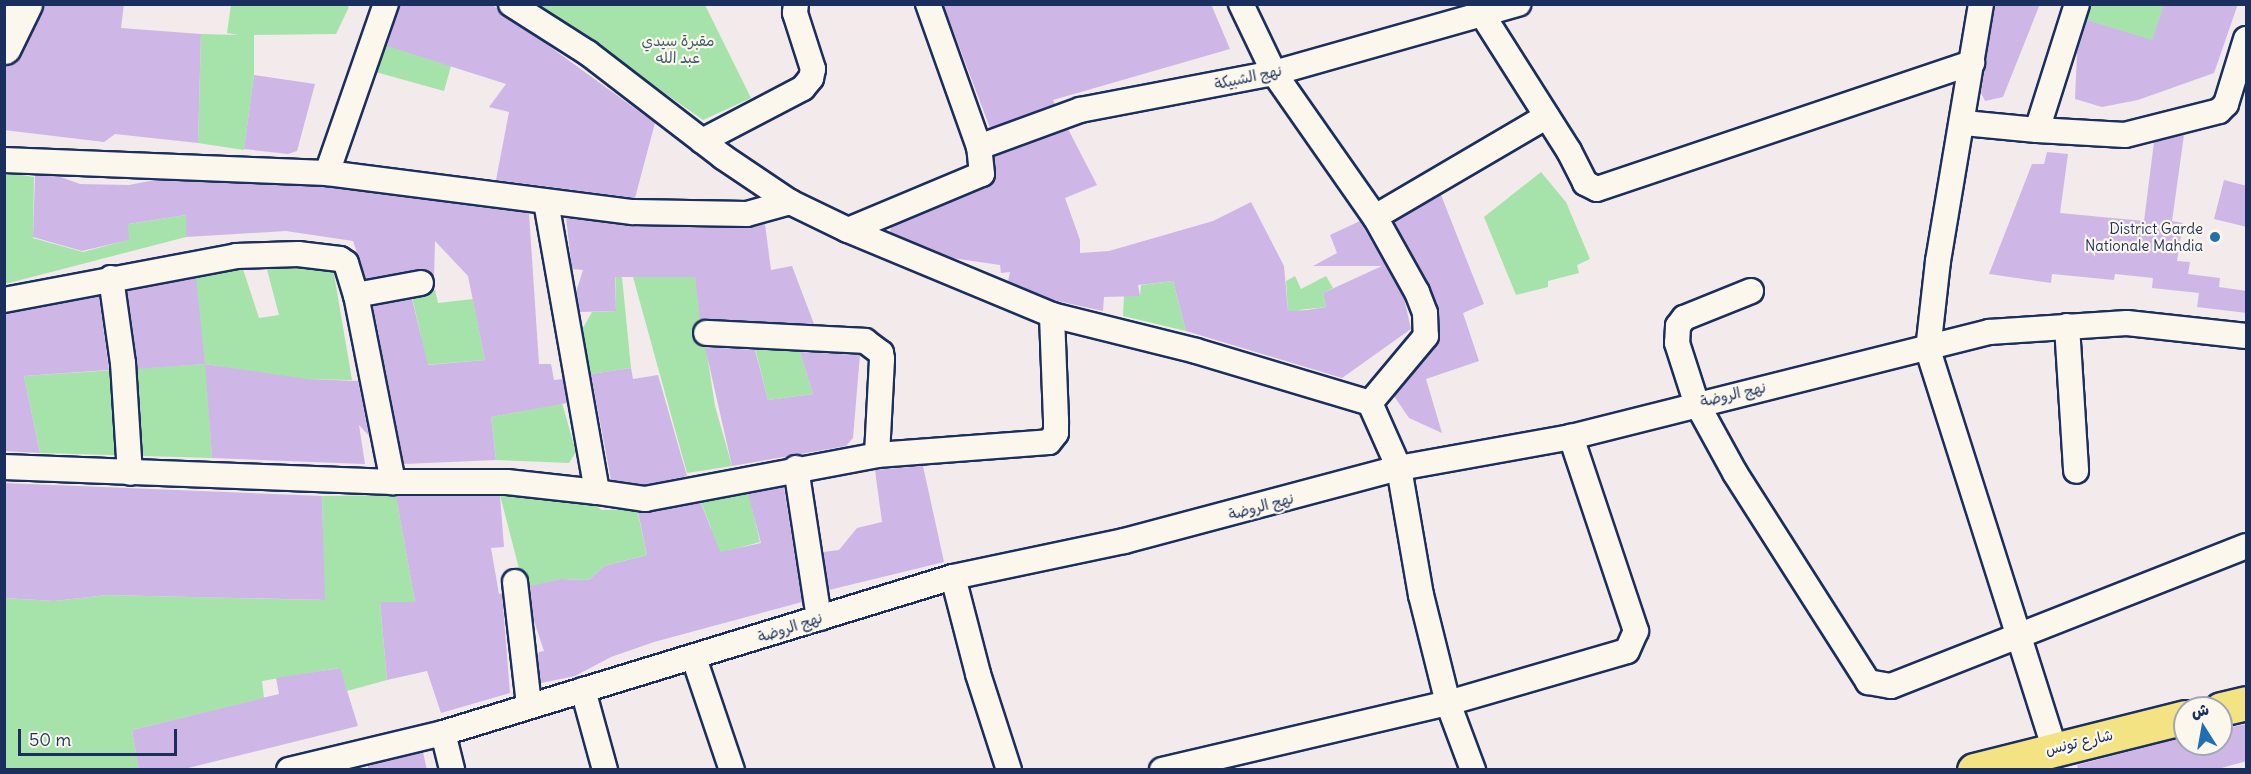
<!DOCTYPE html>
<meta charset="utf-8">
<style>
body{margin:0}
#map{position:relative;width:2251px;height:774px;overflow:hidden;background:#f2eaeb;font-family:Delius,"Playpen Sans Arabic",sans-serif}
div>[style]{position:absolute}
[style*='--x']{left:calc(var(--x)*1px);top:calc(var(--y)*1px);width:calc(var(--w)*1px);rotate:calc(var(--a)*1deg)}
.green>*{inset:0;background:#a6e3aa}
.building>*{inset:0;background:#ceb7e6}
.roads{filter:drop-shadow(2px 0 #1b2f5e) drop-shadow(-2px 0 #1b2f5e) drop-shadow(0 2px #1b2f5e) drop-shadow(0 -2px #1b2f5e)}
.street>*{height:24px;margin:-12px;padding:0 12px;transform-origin:12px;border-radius:12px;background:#fbf7ec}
.secondary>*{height:33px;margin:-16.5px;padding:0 16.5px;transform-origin:16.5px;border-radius:16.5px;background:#fbf7ec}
.primary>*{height:33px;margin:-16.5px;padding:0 16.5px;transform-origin:16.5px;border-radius:16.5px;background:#f4e382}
.dots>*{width:16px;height:16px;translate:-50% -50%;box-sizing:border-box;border:3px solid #fbf7ec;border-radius:50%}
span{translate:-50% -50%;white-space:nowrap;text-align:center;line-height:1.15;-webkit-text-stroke:4.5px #fbf7ec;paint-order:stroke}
.park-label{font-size:15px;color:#3e5c71}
.street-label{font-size:15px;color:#1b2f5e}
.poi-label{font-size:15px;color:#1b2f5e}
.right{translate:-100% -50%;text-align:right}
.frame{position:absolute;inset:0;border:6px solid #1b2f5e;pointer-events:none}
.north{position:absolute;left:2173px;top:696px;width:60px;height:60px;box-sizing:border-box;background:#fbf7ec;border:2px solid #a1a7b3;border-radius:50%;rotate:349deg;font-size:16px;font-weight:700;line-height:24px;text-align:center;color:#1b2f5e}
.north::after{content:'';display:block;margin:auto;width:21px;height:27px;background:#1f6fb2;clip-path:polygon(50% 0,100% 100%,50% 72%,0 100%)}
.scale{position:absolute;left:18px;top:729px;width:159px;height:27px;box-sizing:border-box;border:3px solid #1b2f5e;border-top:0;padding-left:8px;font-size:18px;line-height:21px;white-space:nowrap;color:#1b2f5e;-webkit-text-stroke:4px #fbf7ec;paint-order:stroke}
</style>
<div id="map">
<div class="green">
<i style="clip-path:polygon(344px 4px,349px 7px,336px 34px,254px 35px,254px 75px,244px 150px,198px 143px,201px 34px,238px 35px,227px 33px,231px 5px)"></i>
<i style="clip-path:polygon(539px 5px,705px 5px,751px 98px,703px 120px)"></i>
<i style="clip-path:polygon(2079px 5px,2164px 5px,2152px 41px,2074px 16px)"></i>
<i style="clip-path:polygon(382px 44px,451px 66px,444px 91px,372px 71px)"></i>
<i style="clip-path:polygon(4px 172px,34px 177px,33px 238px,83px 252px,128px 240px,128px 224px,186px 215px,186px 237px,5px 284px)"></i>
<i style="clip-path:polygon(1541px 172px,1566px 202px,1590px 259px,1577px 265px,1579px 273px,1548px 281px,1548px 287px,1516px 295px,1484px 217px)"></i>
<i style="clip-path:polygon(615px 255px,620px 257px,631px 368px,585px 375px,573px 329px,583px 328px,592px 312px,616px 311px)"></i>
<i style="clip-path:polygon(264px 258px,323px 266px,334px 274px,352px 380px,293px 379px,206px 364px,212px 458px,40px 453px,24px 376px,205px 364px,197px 328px,195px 267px,242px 266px,259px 318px,279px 315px)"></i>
<i style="clip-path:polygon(1295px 276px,1301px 289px,1326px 276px,1333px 288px,1323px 293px,1326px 307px,1299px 310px,1289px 326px,1286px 281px)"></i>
<i style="clip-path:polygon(633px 277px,695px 277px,715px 406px,732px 466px,687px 473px)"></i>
<i style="clip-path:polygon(1173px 281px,1186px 331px,1123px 316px,1124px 296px,1140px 296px,1141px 285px)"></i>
<i style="clip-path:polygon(435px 290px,438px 303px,473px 299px,485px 360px,376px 369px,374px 346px,421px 336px,411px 293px)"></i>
<i style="clip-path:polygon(754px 344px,798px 345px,813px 394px,768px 400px)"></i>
<i style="clip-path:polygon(562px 403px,576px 452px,569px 463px,496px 460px,491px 417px)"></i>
<i style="clip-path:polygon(746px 482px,760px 542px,727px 551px,729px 562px,692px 534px,711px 528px,699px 497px)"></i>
<i style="clip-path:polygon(396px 495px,415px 602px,380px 602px,387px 680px,347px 691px,339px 668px,262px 681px,264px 698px,132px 730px,139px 769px,5px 770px,4px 598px,54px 601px,107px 595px,324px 600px,322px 496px)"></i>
<i style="clip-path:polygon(500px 495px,585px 499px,602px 510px,637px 509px,647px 555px,604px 566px,589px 580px,560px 579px,524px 588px)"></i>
</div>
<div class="building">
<i style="clip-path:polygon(43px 4px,124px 4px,121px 28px,201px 34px,198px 143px,115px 134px,104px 142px,4px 130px,4px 66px,21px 55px)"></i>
<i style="clip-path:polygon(400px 4px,491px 4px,655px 123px,635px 198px,496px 180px,509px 112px,489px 107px,506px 84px,387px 46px)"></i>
<i style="clip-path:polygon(943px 4px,1211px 4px,1230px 49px,1053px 100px,1055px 104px,990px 128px)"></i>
<i style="clip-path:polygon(1995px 4px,2040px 4px,2003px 97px,1985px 101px,1981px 93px)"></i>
<i style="clip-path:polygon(2164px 4px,2238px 4px,2214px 73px,2138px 100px,2102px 107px,2075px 99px,2077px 52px,2087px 20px,2152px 40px)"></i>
<i style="clip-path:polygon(254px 75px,315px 84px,297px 151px,288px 154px,244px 149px)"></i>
<i style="clip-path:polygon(1068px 129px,1097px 185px,1065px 198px,1080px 240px,1080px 253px,1109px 251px,1213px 221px,1251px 202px,1284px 266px,1288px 311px,1307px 310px,1326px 307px,1323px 293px,1382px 266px,1313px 266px,1337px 253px,1330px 235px,1360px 221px,1404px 298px,1411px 329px,1342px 378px,1186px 331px,1173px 281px,1138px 285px,1140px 296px,1104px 297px,1103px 311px,1053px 300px,1008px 281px,1010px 272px,1001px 273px,1000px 265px,952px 258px,890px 232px,891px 227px,988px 187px,996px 173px,994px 157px)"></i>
<i style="clip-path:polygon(2184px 135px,2172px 221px,2183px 223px,2177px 261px,2190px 262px,2188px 274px,2220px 278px,2219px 287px,2247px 291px,2247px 313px,2197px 307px,2199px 293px,2152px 288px,2153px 278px,2115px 274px,2114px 280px,2052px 274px,2051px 283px,1989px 274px,2032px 164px,2044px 164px,2047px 152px,2068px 154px,2060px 213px,2144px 221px,2154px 142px)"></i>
<i style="clip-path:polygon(35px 175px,58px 176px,80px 184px,129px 185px,154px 180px,326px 187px,529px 213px,539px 364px,551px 364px,554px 380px,563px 379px,567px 403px,491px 417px,496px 460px,404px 464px,373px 306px,412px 299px,428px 365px,485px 360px,468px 276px,435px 241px,434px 278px,419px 269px,366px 279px,353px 241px,286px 231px,186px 237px,186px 215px,128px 224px,129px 240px,82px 251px,33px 237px)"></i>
<i style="clip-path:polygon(2224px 180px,2247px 186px,2247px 227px,2214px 219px)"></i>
<i style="clip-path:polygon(1441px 195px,1484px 304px,1463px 313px,1479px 361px,1426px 379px,1442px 433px,1409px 418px,1394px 396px,1437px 345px,1440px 335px,1439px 312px,1430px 287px,1394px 222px)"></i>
<i style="clip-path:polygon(566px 218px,633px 226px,747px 228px,765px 224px,771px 270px,792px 266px,814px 324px,700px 320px,695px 277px,615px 277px,616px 311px,580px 312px,576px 292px,583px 270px,572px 269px)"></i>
<i style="clip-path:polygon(196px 278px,205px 364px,138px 369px,127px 291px)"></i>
<i style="clip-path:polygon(99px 296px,109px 370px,24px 376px,40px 453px,4px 451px,4px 314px)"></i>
<i style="clip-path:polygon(705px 347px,755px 350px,768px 400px,813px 394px,800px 352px,860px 355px,853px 438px,846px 446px,732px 466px)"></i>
<i style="clip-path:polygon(205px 364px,307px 379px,358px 381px,369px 436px,359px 425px,365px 464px,212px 458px)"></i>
<i style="clip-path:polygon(631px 368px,633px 379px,658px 375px,687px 476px,645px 485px,611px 480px,591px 374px)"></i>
<i style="clip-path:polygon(923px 466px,944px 562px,829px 590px,823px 552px,839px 550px,857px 528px,882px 522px,875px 470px)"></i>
<i style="clip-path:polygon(4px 483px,322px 496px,325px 600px,107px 595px,54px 601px,4px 598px)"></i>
<i style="clip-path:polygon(784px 487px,802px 602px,654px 642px,611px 657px,575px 676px,541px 683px,538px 658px,539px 652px,544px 651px,533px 618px,530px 586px,560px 579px,589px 580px,604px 566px,647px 555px,638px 512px,701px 503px,720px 552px,761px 543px,748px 494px)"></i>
<i style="clip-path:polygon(396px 496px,500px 496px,504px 547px,491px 548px,499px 594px,502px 593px,510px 693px,441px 713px,427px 671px,387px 680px,380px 602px,415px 602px)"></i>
<i style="clip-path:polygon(340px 668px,358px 726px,180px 770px,139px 770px,132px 730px,279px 694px,276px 678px)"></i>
<i style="clip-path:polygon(2247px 724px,2247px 761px,2214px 770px,2078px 770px,2077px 765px,2185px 737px,2185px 744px,2221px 744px,2221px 729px)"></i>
<i style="clip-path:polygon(423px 752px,427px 770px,368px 770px,368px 766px)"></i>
</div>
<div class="roads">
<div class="street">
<i style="--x:511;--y:4;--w:91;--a:32.5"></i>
<i style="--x:588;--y:53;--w:170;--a:37.6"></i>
<i style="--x:723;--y:157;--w:81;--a:33.9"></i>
<i style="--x:790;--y:202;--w:64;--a:25.8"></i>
<i style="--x:848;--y:230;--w:221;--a:22.6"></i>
<i style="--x:1052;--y:315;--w:148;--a:14"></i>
<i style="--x:1196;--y:351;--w:182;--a:16.6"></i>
<i style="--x:1370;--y:403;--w:71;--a:66"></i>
<i style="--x:1399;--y:468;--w:129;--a:80.2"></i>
<i style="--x:1421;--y:595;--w:111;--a:76"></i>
<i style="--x:1448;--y:703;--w:72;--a:69.5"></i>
<i style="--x:1241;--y:4;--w:76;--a:64.4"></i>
<i style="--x:1274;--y:73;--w:176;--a:55"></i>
<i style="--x:1375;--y:217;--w:86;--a:60.8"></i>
<i style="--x:1417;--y:292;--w:22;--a:69"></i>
<i style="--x:1425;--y:313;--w:23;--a:88"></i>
<i style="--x:1426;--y:336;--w:87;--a:129.9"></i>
<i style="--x:1981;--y:4;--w:261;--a:99.5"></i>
<i style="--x:1938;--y:261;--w:90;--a:96.4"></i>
<i style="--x:1928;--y:350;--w:417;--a:72.4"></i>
<i style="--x:2077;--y:4;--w:132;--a:107.6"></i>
<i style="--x:2037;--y:130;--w:88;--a:3.3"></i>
<i style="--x:2125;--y:135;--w:97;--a:-14.3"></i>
<i style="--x:2219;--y:111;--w:10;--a:-45"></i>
<i style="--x:2226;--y:104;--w:68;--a:-72.9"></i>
<i style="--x:1482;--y:14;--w:162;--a:57.6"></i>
<i style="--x:1569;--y:151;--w:36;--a:63"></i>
<i style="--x:1585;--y:183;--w:13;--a:27"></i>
<i style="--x:1597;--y:189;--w:396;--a:-18.6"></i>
<i style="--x:1964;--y:123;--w:73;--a:5.5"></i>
<i style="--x:702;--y:141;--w:114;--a:-27.7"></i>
<i style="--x:803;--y:88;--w:13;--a:-51"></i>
<i style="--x:811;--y:78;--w:9;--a:-77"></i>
<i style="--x:813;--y:69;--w:59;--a:-107.8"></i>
<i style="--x:795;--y:13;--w:9;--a:-84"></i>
<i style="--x:979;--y:147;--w:108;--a:-20.1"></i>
<i style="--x:1080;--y:110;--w:197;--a:-10.8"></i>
<i style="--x:1274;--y:73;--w:254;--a:-15.8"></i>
<i style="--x:4;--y:160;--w:323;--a:2.3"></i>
<i style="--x:327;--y:173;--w:308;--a:7.3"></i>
<i style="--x:633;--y:212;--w:114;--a:1"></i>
<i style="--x:747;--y:214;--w:45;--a:-15.6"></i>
<i style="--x:327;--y:173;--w:179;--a:-70.8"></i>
<i style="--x:546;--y:202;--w:294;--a:80"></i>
<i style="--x:597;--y:492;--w:49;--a:8.3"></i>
<i style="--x:645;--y:499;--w:236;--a:-10.7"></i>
<i style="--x:877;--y:455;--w:96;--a:-87"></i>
<i style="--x:882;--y:359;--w:6;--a:-99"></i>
<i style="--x:881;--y:353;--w:20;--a:-143"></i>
<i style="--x:865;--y:341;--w:159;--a:-177.1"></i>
<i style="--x:1375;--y:217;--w:199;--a:-30.4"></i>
<i style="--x:848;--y:230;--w:145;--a:-22.7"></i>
<i style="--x:982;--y:174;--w:27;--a:-96"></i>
<i style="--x:979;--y:147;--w:152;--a:-109.6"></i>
<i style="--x:111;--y:278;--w:86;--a:82"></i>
<i style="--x:123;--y:363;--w:110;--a:86.4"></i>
<i style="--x:1751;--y:291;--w:72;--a:158.1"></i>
<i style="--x:1684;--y:318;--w:10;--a:127"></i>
<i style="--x:1678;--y:326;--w:17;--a:93"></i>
<i style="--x:1677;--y:343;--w:62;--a:72.1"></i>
<i style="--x:1696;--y:402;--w:81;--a:61.2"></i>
<i style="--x:1735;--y:473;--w:248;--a:57.5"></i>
<i style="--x:1868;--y:682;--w:23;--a:10"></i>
<i style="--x:1891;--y:686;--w:382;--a:-21.5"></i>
<i style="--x:356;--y:295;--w:66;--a:-10.5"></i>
<i style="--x:4;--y:300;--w:236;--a:-10.7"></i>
<i style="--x:236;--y:256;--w:62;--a:-1.8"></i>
<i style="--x:298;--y:254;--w:42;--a:6.8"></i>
<i style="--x:340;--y:259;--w:7;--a:34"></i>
<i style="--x:346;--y:263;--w:34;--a:73"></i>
<i style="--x:356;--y:295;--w:191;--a:78.8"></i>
<i style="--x:2067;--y:326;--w:145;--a:86.4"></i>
<i style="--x:877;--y:455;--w:172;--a:-4.3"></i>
<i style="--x:1049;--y:442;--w:11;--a:-52"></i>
<i style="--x:1056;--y:433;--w:13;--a:-90"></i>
<i style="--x:1056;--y:420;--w:105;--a:-92.2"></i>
<i style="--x:4;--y:467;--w:389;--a:2.2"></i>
<i style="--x:393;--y:482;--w:114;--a:0"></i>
<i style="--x:507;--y:482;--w:91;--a:6.3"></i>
<i style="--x:796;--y:468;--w:152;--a:81.3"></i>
<i style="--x:953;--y:577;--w:100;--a:75.5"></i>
<i style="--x:978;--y:674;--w:101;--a:72.1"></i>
<i style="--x:515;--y:582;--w:124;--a:83.5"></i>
<i style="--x:694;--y:658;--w:118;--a:71.3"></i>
<i style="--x:583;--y:690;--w:83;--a:74.6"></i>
<i style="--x:443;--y:733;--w:38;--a:76"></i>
<i style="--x:289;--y:770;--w:158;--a:-13.5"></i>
<i style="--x:443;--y:733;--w:533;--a:-17.01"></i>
<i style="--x:953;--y:577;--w:175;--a:-11.9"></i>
<i style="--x:1124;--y:541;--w:285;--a:-14.9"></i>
<i style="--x:1399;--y:468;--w:175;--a:-10.2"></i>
<i style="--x:1571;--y:437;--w:431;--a:-14.1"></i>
<i style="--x:1989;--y:332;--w:138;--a:-3.7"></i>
<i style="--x:2127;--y:323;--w:120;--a:6.2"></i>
<i style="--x:1162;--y:770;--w:294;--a:-13.2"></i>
<i style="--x:1448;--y:703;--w:186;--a:-16.2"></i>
<i style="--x:1627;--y:651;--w:22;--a:-66"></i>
<i style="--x:1636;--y:631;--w:205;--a:-108.5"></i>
</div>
<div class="secondary">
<i style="--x:4;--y:47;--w:48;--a:-64"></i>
</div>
<div class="primary">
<i style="--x:2221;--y:709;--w:26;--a:-13"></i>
<i style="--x:1974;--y:770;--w:218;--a:-14.1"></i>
</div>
</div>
<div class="dots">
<i style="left:2215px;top:237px;background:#1f6fb2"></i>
</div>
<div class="park-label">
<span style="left:678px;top:49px">مقبرة سيدي<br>عبد الله</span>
</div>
<div class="street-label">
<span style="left:1248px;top:77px;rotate:-12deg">نهج الشبيكة</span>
<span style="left:1733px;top:394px;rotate:-13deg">نهج الروضة</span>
<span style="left:1261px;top:506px;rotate:-15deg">نهج الروضة</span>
<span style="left:790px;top:627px;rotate:-18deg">نهج الروضة</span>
<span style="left:2079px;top:742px;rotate:-13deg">شارع تونس</span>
</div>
<div class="poi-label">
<span class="right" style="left:2203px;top:237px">District Garde<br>Nationale Mahdia</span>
</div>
<div class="frame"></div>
<div class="north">ش</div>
<div class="scale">50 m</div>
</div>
